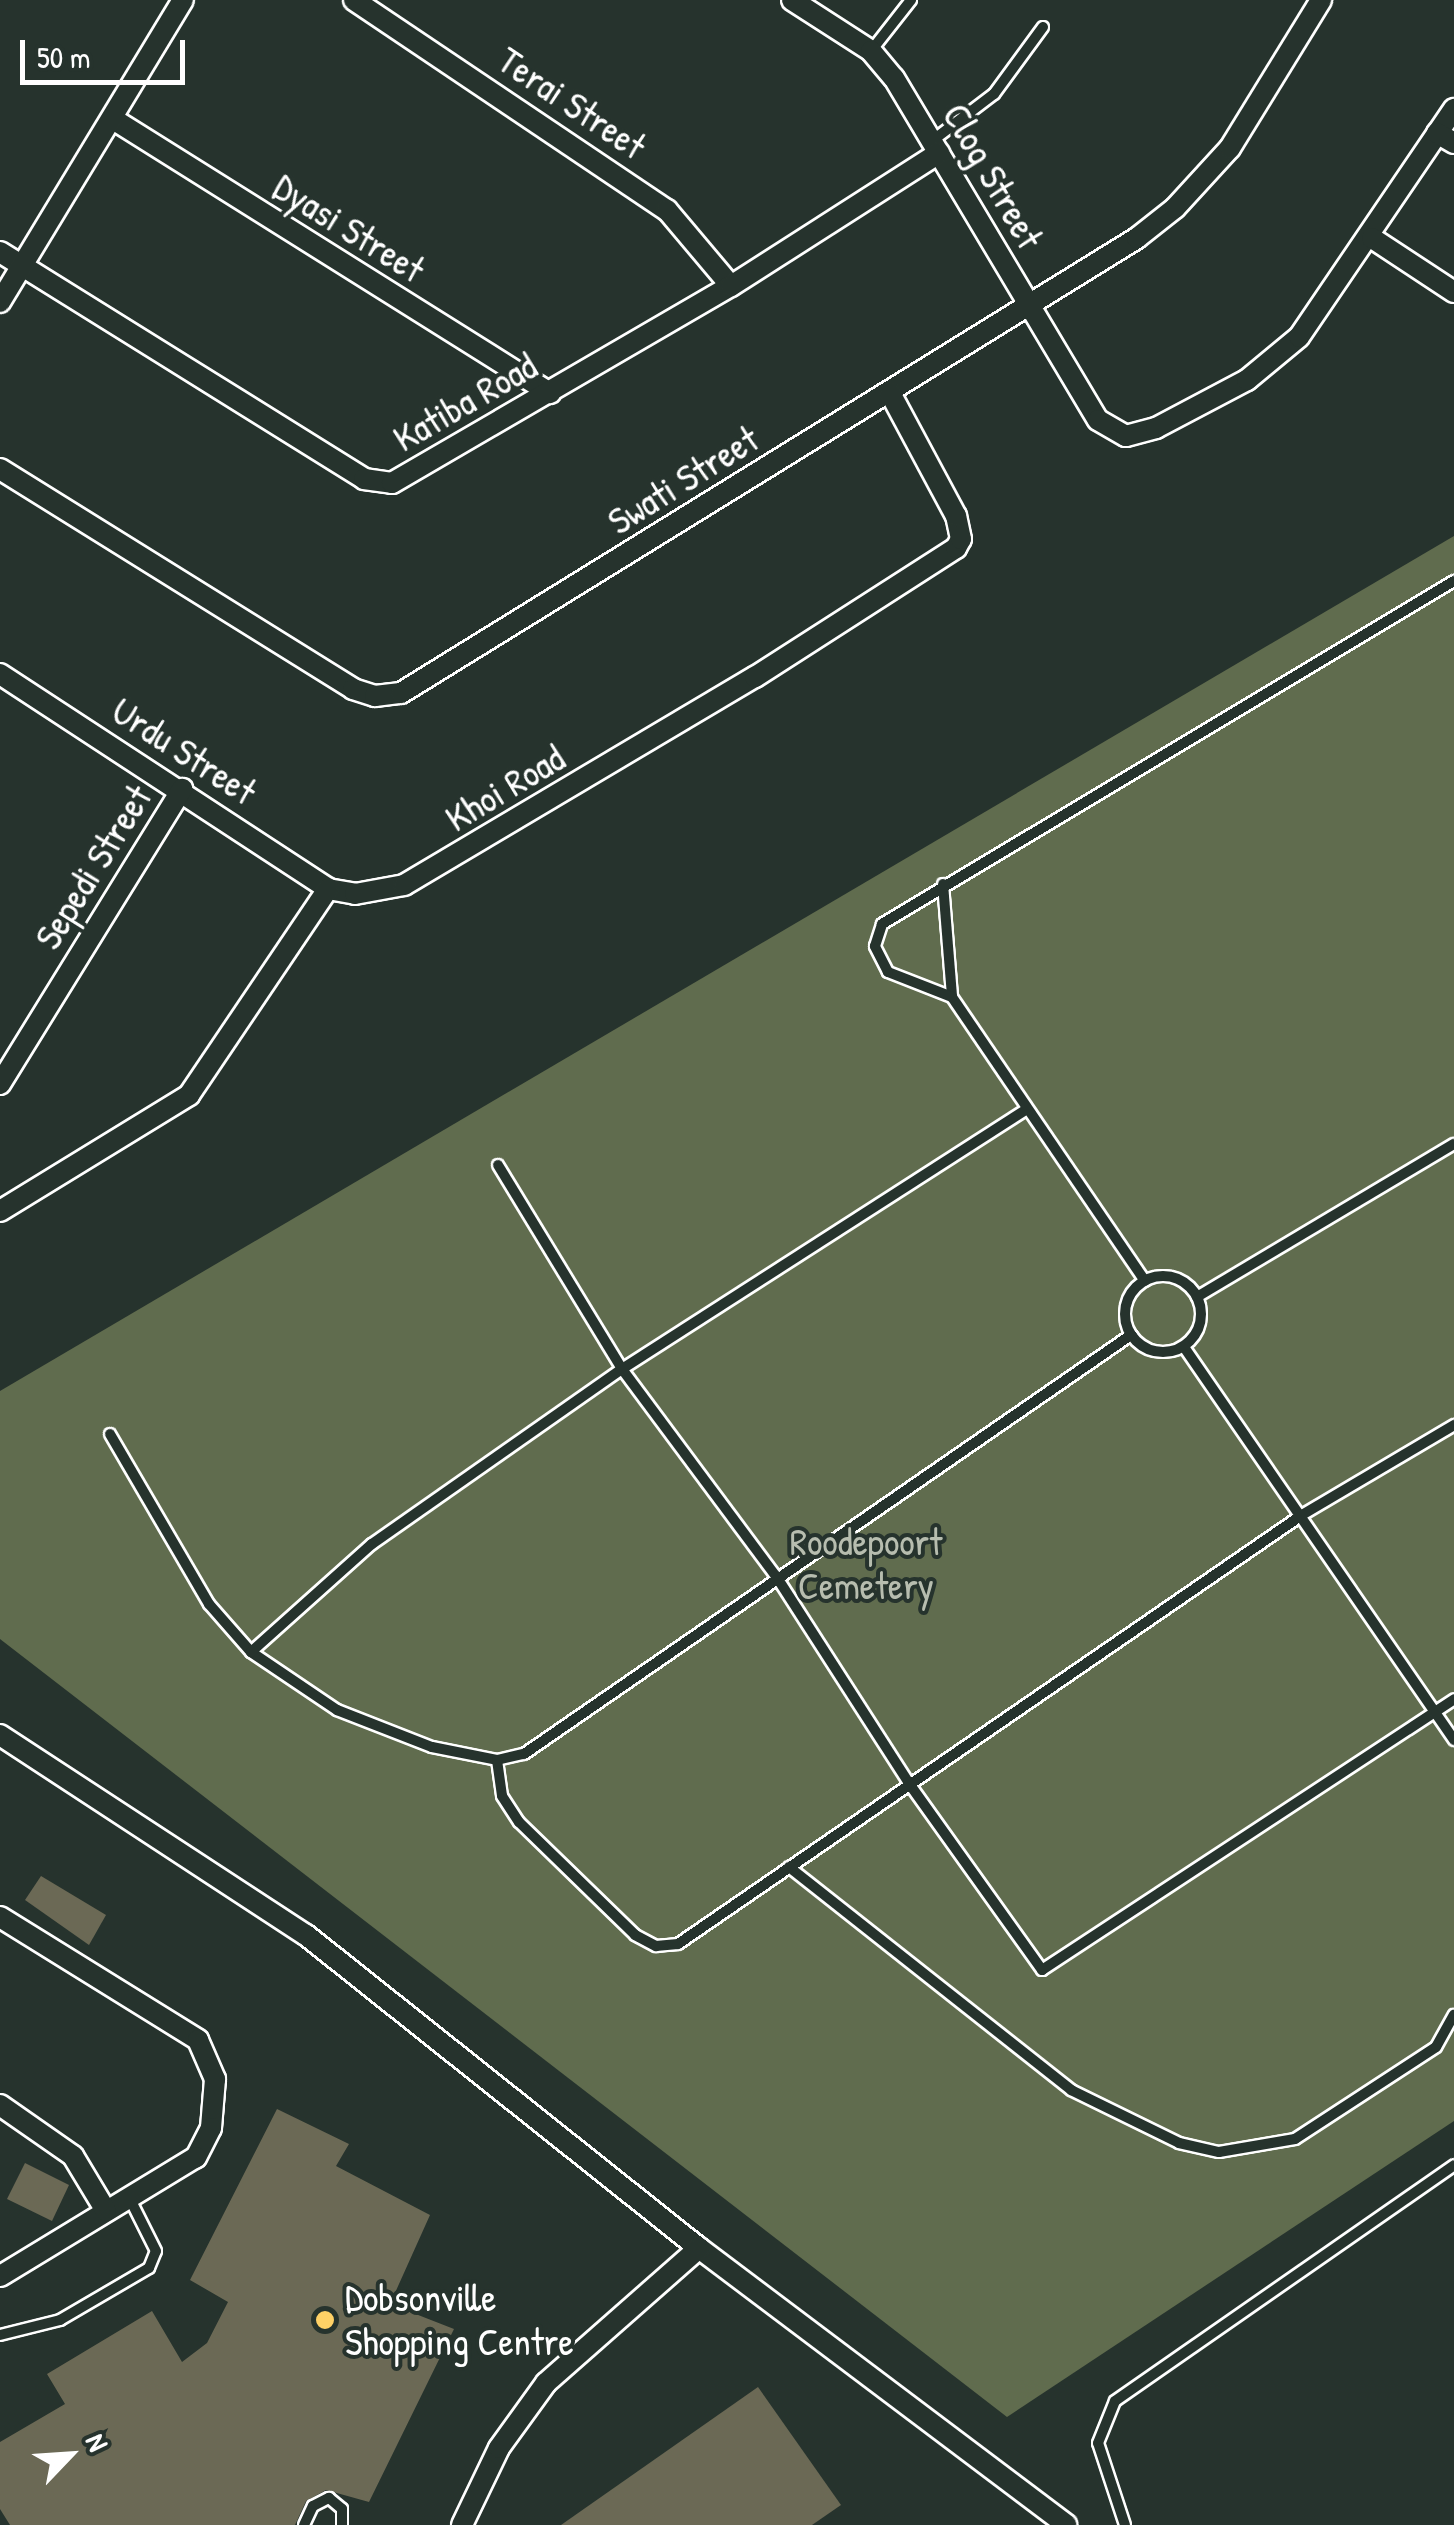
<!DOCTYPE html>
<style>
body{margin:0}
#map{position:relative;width:1454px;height:2525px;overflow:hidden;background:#26332d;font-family:"Patrick Hand",sans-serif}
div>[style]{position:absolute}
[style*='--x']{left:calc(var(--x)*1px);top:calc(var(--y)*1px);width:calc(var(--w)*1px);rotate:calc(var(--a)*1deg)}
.green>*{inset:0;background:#606c4e}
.building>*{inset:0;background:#6b6955}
.roads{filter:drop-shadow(2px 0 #fff) drop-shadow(-2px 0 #fff) drop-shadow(0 2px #fff) drop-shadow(0 -2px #fff)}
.lane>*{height:10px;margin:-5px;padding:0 5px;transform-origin:5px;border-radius:5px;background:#26332d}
.lane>.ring{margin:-5px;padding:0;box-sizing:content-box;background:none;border:10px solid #26332d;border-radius:50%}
.street>*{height:20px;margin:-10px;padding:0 10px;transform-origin:10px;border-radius:10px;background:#26332d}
.dots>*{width:28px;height:28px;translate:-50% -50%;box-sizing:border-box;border:5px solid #26332d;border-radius:50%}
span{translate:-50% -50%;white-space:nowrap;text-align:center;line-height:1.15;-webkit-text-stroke:8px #26332d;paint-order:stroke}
.street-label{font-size:38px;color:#fff}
.park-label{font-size:38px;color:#b7bdaf}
.poi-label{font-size:38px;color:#fff}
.left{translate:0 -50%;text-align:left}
.north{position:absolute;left:20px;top:2405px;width:100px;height:100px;-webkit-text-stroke:8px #26332d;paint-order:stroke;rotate:65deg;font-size:28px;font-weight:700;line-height:40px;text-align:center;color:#fff}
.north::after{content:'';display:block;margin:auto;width:35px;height:45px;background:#fff;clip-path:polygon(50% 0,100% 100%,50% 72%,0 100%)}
.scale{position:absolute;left:20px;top:40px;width:165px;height:45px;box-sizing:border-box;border:5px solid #fff;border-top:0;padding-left:12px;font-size:30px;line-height:35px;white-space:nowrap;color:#fff;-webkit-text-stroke:8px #26332d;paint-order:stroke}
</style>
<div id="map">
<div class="green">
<i style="clip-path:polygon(1454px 536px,1454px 2121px,1007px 2417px,0 1639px,0 1391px)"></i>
</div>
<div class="building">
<i style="clip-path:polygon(41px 1876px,106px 1915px,89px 1945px,25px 1900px)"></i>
<i style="clip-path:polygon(277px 2109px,349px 2144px,336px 2166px,430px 2215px,390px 2304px,454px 2329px,369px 2502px,326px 2490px,306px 2501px,295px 2525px,10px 2525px,0 2509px,0 2442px,65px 2404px,47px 2374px,152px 2311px,182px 2362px,207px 2343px,228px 2302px,190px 2280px)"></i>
<i style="clip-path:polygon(25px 2163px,69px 2185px,52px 2221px,7px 2199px)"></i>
<i style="clip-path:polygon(758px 2387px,841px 2505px,812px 2525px,561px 2525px)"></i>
</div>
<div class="roads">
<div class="lane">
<i style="--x:871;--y:51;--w:65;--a:-51.9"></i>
<i style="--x:932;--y:141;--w:78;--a:-37.2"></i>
<i style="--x:994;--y:94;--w:83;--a:-53.8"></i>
<i style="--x:943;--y:884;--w:113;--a:85.4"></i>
<i style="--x:952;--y:997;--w:343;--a:55.8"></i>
<i style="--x:952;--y:997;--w:69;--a:-158.7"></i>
<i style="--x:888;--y:972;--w:29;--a:-117"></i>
<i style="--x:875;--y:946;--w:23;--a:-72"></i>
<i style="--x:882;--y:924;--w:667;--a:-30.95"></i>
<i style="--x:498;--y:1165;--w:239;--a:58.7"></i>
<i style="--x:622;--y:1369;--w:258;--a:53.4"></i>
<i style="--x:776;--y:1576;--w:245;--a:57.3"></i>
<i style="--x:908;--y:1782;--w:231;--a:54.5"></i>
<i style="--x:1042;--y:1970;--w:493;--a:-33.3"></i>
<i class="ring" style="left:1125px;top:1276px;width:66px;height:66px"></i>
<i style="--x:1197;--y:1297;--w:299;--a:-30.8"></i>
<i style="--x:1184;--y:1347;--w:477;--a:55.5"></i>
<i style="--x:110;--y:1434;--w:197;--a:59.8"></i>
<i style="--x:209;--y:1604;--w:64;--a:48.8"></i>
<i style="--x:251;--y:1652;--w:104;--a:34"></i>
<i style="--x:337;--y:1710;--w:102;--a:21.3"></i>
<i style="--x:432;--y:1747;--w:66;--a:11.3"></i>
<i style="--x:497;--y:1760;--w:28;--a:-13"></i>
<i style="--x:524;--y:1754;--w:738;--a:-34.62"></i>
<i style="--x:251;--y:1652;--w:162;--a:-41.8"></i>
<i style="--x:372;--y:1544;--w:305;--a:-35"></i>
<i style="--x:622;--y:1369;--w:480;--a:-32.7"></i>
<i style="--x:497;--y:1760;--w:36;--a:82"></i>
<i style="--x:502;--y:1796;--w:31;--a:57"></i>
<i style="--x:519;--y:1822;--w:162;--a:44.2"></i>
<i style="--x:635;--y:1935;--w:24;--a:28"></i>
<i style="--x:656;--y:1946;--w:22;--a:-5"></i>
<i style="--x:678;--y:1944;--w:757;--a:-34.51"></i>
<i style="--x:1302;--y:1515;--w:177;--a:-30.6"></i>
<i style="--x:789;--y:1867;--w:360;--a:38.3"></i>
<i style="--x:1071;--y:2090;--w:120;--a:26.1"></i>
<i style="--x:1179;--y:2143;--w:41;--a:12.7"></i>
<i style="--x:1219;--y:2152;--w:77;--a:-9.7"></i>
<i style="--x:1295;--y:2139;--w:168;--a:-33.1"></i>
<i style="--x:1436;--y:2047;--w:37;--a:-61"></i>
<i style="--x:0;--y:2335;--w:62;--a:-14"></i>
<i style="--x:60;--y:2320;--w:103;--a:-30.3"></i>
<i style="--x:149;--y:2268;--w:18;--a:-68"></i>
<i style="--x:156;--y:2251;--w:58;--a:-116.6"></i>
<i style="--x:304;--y:2525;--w:21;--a:-65"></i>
<i style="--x:313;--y:2506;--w:18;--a:-27"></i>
<i style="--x:329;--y:2498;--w:17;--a:40"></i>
<i style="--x:342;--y:2509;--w:16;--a:90"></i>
<i style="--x:1125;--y:2525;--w:86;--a:-108.2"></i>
<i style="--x:1098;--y:2443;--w:45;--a:-68"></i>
<i style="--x:1115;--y:2401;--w:413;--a:-34.8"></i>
</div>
<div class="street">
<i style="--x:354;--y:0;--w:377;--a:33.9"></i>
<i style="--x:667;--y:210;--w:99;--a:49.9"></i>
<i style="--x:792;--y:0;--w:94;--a:32.8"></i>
<i style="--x:871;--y:51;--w:35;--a:50"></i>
<i style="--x:894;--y:78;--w:398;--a:59.2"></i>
<i style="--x:1098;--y:420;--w:32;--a:30"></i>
<i style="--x:1126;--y:436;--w:31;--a:-15"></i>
<i style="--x:1156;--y:428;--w:103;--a:-27.8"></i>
<i style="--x:1247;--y:380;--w:67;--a:-39.6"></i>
<i style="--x:1299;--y:337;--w:276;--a:-55.8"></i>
<i style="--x:113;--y:119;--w:516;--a:32.09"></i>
<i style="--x:1437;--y:133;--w:20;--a:30"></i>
<i style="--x:1372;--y:238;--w:98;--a:33.4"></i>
<i style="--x:0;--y:252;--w:429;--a:31.9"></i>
<i style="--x:364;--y:479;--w:28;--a:8"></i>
<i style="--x:392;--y:483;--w:392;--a:-30.2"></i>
<i style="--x:731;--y:286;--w:247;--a:-32.6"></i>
<i style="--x:0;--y:302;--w:353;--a:-58.8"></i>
<i style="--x:0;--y:469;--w:416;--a:31.9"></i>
<i style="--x:353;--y:689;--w:23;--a:18"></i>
<i style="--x:375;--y:696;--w:26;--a:-7"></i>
<i style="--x:401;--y:693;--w:865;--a:-31.72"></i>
<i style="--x:1137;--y:238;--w:48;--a:-38.3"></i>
<i style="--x:1175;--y:208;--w:81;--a:-47.5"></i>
<i style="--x:1230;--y:148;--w:174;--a:-58.4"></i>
<i style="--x:0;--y:674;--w:392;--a:33.2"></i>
<i style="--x:328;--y:889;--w:27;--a:10"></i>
<i style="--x:355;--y:894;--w:50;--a:-10.4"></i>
<i style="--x:404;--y:885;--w:408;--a:-30.7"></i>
<i style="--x:755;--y:677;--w:239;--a:-32.7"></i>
<i style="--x:956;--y:548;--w:10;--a:-61"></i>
<i style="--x:961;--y:539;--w:24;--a:-102"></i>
<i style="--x:956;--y:516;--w:140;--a:-118.2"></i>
<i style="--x:0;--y:1084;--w:347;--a:-58.3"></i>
<i style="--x:0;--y:1211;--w:222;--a:-31.5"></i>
<i style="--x:189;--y:1095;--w:249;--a:-56"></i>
<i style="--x:0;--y:1735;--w:366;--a:33.2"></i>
<i style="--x:306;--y:1935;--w:502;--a:38.54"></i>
<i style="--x:699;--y:2248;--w:460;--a:37"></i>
<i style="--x:0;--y:1917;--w:233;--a:31.8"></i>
<i style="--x:198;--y:2040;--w:43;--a:66.4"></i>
<i style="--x:215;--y:2079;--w:49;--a:94.7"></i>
<i style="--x:211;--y:2128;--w:33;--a:117"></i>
<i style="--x:196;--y:2157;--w:229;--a:148.7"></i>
<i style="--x:0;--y:2105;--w:89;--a:34.9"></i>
<i style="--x:73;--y:2156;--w:64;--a:59"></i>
<i style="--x:462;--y:2525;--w:85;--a:-64.3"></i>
<i style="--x:499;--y:2448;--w:80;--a:-54.1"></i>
<i style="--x:546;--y:2383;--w:204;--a:-41.4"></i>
</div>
</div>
<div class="dots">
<i style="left:325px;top:2320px;background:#ffd166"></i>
</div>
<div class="street-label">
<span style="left:572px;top:103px;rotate:34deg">Terai Street</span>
<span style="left:993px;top:176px;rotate:60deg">Clog Street</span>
<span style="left:349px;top:228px;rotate:32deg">Dyasi Street</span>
<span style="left:465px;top:402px;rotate:-30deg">Katiba Road</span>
<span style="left:683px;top:480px;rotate:-32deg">Swati Street</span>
<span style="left:184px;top:751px;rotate:33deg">Urdu Street</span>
<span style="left:505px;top:788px;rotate:-31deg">Khoi Road</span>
<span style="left:93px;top:867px;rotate:-58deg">Sepedi Street</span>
</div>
<div class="park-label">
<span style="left:866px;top:1564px">Roodepoort<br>Cemetery</span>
</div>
<div class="poi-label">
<span class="left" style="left:345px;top:2320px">Dobsonville<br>Shopping Centre</span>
</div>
<div class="north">N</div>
<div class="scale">50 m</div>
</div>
